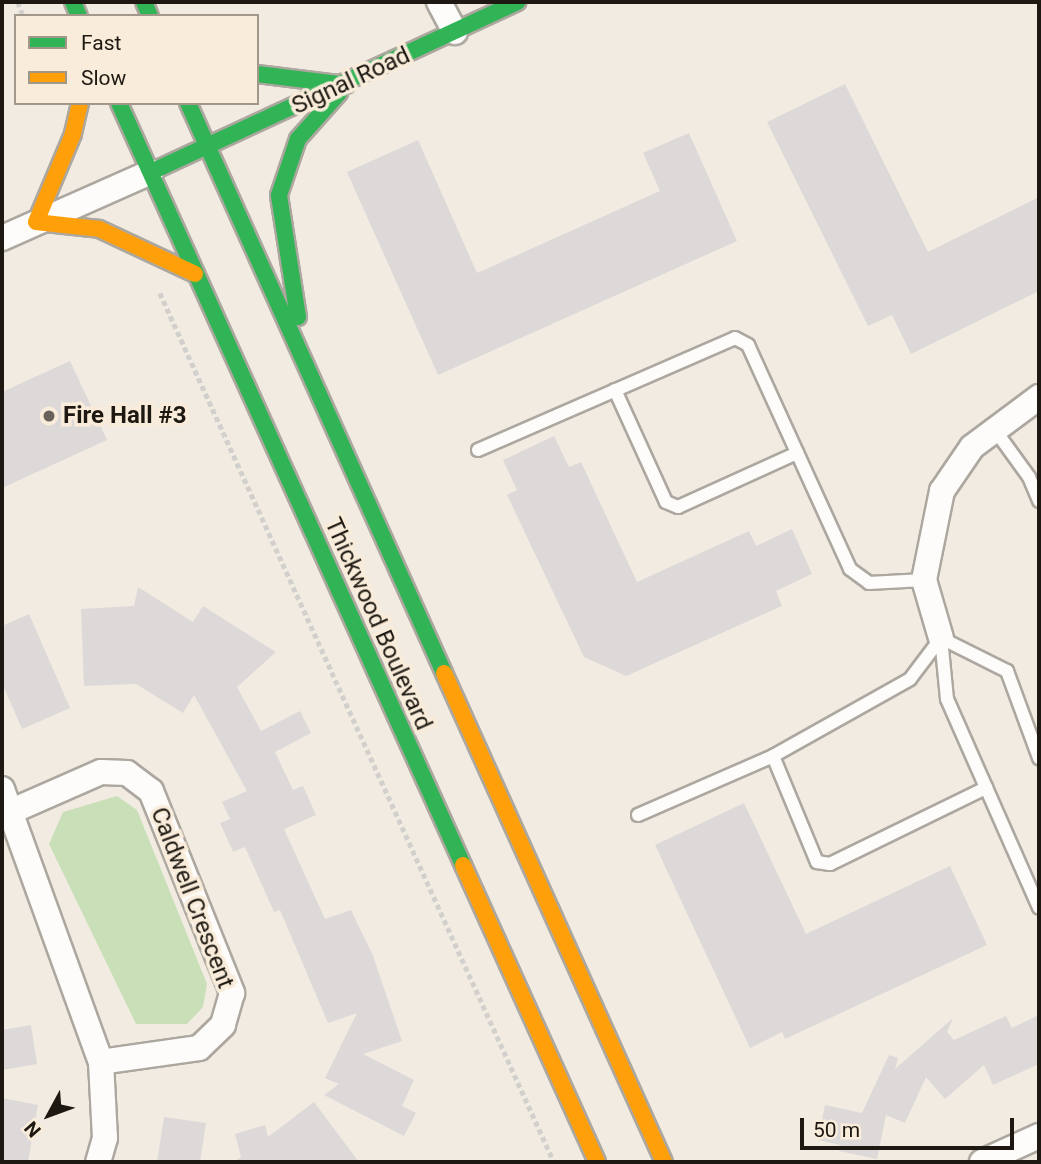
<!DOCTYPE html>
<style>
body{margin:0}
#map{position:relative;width:1041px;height:1164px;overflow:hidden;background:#f2ebe1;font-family:Roboto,sans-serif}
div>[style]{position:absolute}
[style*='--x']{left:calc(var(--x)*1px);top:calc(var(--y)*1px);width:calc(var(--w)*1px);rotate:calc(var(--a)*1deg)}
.green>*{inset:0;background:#c9dfb8}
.building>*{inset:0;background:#dcd9d8}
.path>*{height:4.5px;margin-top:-2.25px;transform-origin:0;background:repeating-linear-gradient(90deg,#d2d0cd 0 5px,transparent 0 8.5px)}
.roads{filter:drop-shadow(2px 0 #aca79f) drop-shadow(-2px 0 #aca79f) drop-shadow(0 2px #aca79f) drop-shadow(0 -2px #aca79f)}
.lane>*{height:12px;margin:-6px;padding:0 6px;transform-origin:6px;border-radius:6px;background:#fdfcfa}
.street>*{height:24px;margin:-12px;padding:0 12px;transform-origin:12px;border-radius:12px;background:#fdfcfa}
.fast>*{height:16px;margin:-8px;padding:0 8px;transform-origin:8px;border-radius:8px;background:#30b455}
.slow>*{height:16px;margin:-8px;padding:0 8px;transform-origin:8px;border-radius:8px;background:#ff9f0a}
.dots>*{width:19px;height:19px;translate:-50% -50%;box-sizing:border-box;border:4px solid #f9ecda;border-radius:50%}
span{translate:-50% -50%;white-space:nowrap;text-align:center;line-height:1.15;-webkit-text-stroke:7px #f9ecda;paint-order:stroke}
.street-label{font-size:24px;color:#1d1912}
.poi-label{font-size:24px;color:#1d1912;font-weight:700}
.left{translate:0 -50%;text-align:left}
.frame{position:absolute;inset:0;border:4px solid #1d1912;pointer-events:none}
.legend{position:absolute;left:14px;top:14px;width:245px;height:91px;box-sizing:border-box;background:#f9ecda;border:2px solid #a1988a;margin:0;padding:9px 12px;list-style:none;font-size:21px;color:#1d1912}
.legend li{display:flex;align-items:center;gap:14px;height:35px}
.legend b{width:35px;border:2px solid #a1988a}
.north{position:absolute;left:14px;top:1080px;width:70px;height:70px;-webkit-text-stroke:5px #f9ecda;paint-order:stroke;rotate:229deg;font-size:19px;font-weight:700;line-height:28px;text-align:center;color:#1d1912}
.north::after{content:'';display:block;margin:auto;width:24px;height:32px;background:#1d1912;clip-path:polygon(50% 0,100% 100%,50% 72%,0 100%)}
.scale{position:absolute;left:800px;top:1118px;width:214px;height:32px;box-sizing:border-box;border:4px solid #1d1912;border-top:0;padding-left:9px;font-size:21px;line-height:24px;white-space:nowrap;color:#1d1912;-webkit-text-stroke:5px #f9ecda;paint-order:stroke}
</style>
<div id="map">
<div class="green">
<i style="clip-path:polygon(117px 796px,137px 810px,207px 984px,203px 1007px,187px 1024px,136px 1024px,49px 844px,63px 812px)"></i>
</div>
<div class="building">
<i style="clip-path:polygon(845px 84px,928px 252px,1039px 197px,1039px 291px,911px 354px,892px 315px,868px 326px,767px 122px)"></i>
<i style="clip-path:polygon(689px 133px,737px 241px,438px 375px,347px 172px,418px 140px,477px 273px,660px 191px,643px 153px)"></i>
<i style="clip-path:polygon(70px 361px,107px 440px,2px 488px,2px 392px)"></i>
<i style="clip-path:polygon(554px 436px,569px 467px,581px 462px,637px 582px,749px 531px,756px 546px,792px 529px,812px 574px,776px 591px,782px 606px,626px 676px,584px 657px,507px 495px,517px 490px,503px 460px)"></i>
<i style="clip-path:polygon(138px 587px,193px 622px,203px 606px,276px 652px,237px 687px,261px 731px,300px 711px,311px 733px,275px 752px,293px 790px,303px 786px,316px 815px,284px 829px,325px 919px,351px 910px,373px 956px,402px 1041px,363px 1054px,414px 1080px,402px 1106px,416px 1113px,404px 1136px,324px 1095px,339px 1084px,325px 1078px,357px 1013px,328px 1023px,280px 910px,274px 912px,245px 847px,233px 852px,220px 823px,230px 819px,222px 802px,247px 791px,194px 695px,183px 713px,136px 684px,84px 686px,81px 609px,134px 606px)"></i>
<i style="clip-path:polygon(29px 614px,70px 708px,22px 729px,2px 683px,2px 626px)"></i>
<i style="clip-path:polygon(744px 803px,806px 934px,950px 866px,987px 945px,785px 1039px,782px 1032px,750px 1048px,655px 845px)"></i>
<i style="clip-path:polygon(1039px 1015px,1039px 1064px,993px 1085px,984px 1065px,945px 1099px,926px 1077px,905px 1123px,886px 1115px,877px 1159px,839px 1151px,840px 1145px,818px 1140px,825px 1105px,862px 1113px,889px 1055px,898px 1058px,895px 1069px,953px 1018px,947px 1032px,954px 1040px,1006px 1016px,1012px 1028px)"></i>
<i style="clip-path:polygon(31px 1025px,37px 1064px,2px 1070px,2px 1030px)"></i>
<i style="clip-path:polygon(2px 1098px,38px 1105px,28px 1162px,2px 1162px)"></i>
<i style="clip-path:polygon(314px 1102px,359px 1162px,234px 1162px,241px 1157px,235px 1134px,265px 1125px,268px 1137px)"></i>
<i style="clip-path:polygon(164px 1117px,206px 1123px,200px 1162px,157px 1162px)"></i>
</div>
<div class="path">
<i style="--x:18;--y:2;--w:15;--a:70"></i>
<i style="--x:160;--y:293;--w:954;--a:65.61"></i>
</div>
<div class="roads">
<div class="lane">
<i style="--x:615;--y:390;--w:123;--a:65.5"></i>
<i style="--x:666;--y:502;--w:13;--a:23"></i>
<i style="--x:678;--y:507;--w:131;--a:-24.4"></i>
<i style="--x:995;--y:430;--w:58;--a:54.1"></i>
<i style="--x:1029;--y:477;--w:26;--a:67"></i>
<i style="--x:478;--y:450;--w:280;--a:-23.5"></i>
<i style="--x:735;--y:338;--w:15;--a:28"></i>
<i style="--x:748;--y:345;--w:246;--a:65.5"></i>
<i style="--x:850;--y:569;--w:24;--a:36"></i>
<i style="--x:869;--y:583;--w:55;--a:-3.1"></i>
<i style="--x:941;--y:638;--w:61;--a:84.4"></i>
<i style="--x:947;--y:699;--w:228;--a:66.2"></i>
<i style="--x:941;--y:638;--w:74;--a:26.6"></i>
<i style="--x:1007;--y:671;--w:93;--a:69.8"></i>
<i style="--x:773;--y:756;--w:157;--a:-29.3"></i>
<i style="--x:910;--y:679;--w:51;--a:-52.9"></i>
<i style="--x:638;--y:815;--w:147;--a:-23.6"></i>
<i style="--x:773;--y:756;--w:115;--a:67.5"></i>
<i style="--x:817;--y:862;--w:13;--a:9"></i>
<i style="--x:830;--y:864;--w:174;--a:-26"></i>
</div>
<div class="street">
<i style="--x:439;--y:2;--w:34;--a:62"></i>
<i style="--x:2;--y:238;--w:163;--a:-23.9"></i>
<i style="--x:941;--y:638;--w:60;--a:-106.3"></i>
<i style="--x:924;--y:580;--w:91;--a:-78.6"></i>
<i style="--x:942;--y:491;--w:53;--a:-55.7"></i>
<i style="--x:972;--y:447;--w:84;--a:-36.7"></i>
<i style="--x:2;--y:789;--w:290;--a:70.1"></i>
<i style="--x:101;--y:1062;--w:76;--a:87"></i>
<i style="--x:105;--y:1138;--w:25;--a:106"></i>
<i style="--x:12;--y:811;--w:97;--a:-23.7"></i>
<i style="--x:101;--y:772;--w:26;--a:2"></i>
<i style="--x:127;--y:773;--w:30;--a:37"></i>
<i style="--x:151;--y:791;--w:218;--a:68.1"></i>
<i style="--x:232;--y:993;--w:33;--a:106"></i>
<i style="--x:223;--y:1025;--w:33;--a:136"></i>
<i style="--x:199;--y:1048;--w:99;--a:171.9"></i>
<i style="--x:982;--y:1162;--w:63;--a:-24.5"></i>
</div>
<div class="fast">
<i style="--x:73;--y:2;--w:15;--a:67"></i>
<i style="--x:144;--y:2;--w:15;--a:67"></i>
<i style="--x:257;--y:74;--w:90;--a:7"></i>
<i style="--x:119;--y:103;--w:836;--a:65.7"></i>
<i style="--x:188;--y:103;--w:625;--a:65.81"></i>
<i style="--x:151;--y:172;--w:404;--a:-24.9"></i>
<i style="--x:298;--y:317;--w:123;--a:-98.9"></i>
<i style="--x:279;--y:195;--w:59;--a:-71.3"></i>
<i style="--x:298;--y:139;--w:62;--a:-48.3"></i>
</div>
<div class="slow">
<i style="--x:80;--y:103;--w:32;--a:103"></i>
<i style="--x:73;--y:134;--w:95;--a:112.8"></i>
<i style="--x:36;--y:222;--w:63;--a:6.3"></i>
<i style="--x:99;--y:229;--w:106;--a:25.1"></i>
<i style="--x:444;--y:673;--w:536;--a:65.78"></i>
<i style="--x:463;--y:865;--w:326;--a:65.7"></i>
</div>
</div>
<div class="dots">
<i style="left:49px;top:416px;background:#68625a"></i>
</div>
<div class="street-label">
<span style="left:351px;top:81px;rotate:-25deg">Signal Road</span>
<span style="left:378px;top:624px;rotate:66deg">Thickwood Boulevard</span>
<span style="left:192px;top:898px;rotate:69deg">Caldwell Crescent</span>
</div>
<div class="poi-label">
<span class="left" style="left:63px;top:416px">Fire Hall #3</span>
</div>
<div class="frame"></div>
<ul class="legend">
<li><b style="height:9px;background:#30b455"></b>Fast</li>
<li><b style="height:9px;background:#ff9f0a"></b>Slow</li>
</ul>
<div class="north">N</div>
<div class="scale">50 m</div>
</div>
